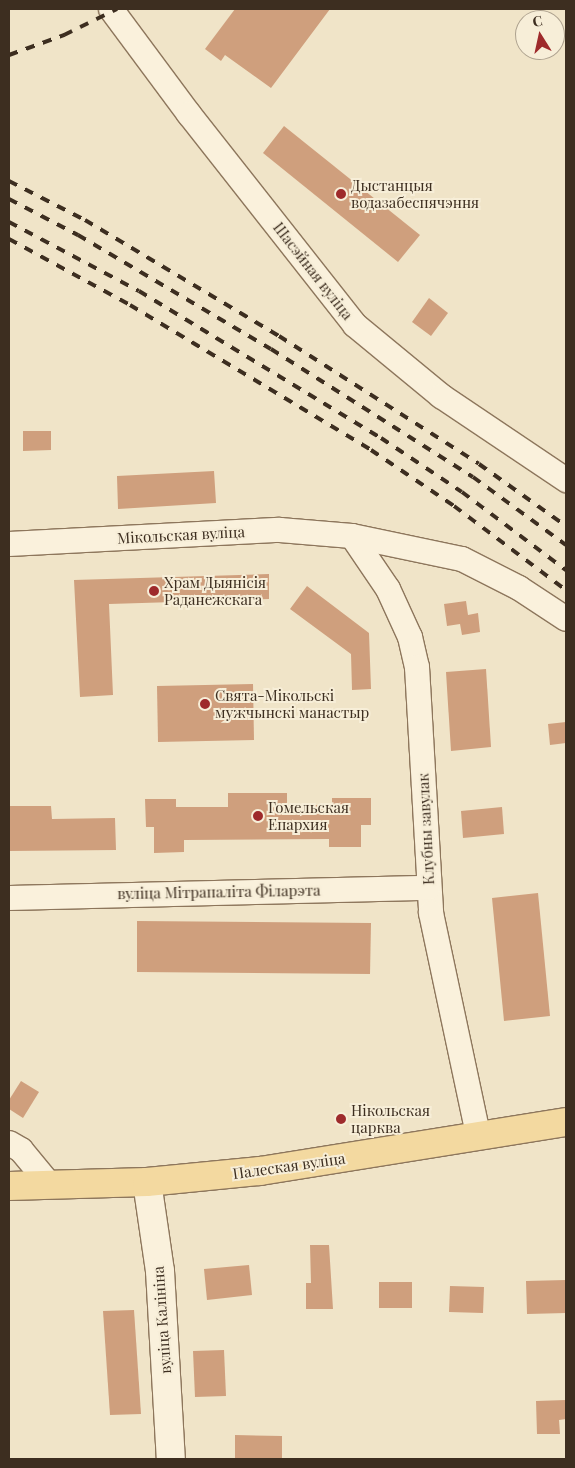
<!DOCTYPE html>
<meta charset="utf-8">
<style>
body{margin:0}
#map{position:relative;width:575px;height:1468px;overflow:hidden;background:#f0e4c8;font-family:"Playfair Display",serif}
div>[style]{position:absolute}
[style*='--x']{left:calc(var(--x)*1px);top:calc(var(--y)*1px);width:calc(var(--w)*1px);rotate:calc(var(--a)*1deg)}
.building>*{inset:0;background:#cf9f7d}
.roads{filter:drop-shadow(1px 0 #8d765c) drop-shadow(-1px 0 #8d765c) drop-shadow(0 1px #8d765c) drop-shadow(0 -1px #8d765c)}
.street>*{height:24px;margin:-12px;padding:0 12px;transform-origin:12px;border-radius:12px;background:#faf1dc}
.secondary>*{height:28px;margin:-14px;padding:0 14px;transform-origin:14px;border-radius:14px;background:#faf1dc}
.primary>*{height:28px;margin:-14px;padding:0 14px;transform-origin:14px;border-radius:14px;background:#f3d9a0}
.rail>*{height:4px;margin-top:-2px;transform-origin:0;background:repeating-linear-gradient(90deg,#3d2e20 0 9px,transparent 0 18px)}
.dots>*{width:14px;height:14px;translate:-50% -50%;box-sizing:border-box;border:2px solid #f7eed8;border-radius:50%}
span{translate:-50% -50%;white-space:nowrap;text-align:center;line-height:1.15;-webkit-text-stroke:4px #f7eed8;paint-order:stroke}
.poi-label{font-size:15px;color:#3d2e20}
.left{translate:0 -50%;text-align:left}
.street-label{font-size:15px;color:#3d2e20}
.frame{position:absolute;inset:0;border:10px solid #3d2e20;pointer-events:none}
.north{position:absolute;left:515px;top:10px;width:50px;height:50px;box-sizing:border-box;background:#f7eed8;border:1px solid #ada18e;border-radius:50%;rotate:350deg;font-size:14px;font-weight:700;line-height:20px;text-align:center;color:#3d2e20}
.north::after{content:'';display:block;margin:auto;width:18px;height:22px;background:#9e2a2b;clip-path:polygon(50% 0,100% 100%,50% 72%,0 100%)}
</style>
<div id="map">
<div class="building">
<i style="clip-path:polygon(235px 9px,330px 9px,271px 88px,225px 55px,221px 61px,205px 49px)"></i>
<i style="clip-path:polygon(284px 126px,420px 235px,398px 262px,263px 153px)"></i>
<i style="clip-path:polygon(429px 298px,448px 313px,431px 336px,412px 322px)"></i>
<i style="clip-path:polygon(23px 431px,51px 431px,51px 450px,23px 451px)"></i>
<i style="clip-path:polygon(214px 471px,216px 503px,118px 509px,117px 476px)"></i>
<i style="clip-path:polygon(269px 574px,269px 599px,109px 604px,113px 695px,80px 697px,74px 580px)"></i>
<i style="clip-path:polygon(307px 586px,369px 633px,371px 689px,352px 690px,351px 654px,290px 609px)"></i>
<i style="clip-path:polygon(466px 601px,468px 615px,478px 613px,480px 632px,462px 635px,460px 624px,447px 626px,444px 604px)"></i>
<i style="clip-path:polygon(486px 669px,491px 747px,451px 751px,446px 672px)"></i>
<i style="clip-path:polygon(253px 684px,254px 740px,158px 742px,157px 686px)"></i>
<i style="clip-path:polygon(566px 722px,566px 743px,550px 745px,548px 724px)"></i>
<i style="clip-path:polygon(228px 793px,287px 793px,287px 805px,332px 805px,332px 798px,371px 798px,371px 825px,361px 825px,361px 847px,329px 847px,329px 839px,184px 840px,184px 852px,154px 853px,154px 827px,146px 827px,145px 799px,176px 799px,176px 807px,228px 807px)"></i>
<i style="clip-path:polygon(9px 806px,51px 806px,52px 819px,115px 818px,116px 850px,9px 851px)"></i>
<i style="clip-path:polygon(502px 807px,504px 834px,463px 838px,461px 811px)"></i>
<i style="clip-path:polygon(538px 893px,550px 1016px,504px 1021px,492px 898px)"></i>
<i style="clip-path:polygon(137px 921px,371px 923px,370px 974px,137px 972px)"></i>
<i style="clip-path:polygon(21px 1081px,39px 1092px,23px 1118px,9px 1109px,9px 1100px)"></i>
<i style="clip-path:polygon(310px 1245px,329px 1245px,333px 1309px,306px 1309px,306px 1283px,311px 1283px)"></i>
<i style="clip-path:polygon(249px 1265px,252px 1295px,207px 1300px,204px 1269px)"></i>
<i style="clip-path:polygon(566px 1280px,566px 1313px,527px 1314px,526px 1281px)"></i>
<i style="clip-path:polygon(379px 1282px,412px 1282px,412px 1308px,379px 1308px)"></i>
<i style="clip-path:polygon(450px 1286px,484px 1287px,483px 1313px,449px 1312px)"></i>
<i style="clip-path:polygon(134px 1310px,141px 1414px,110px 1415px,103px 1311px)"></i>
<i style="clip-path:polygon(224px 1350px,226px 1396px,195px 1397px,193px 1351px)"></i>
<i style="clip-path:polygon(566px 1400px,566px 1419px,559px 1420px,560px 1434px,537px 1434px,536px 1401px)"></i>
<i style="clip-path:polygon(235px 1435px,282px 1436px,282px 1459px,235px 1459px)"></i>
</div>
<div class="roads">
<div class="street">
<i style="--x:111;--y:9;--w:131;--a:53.4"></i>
<i style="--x:189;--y:114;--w:268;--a:51.8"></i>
<i style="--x:355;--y:325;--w:112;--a:39.5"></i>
<i style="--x:441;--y:396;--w:151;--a:33.9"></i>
<i style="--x:352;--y:536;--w:64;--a:55.8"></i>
<i style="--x:388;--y:589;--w:53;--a:65.4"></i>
<i style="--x:410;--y:637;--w:31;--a:77"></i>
<i style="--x:417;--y:667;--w:246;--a:86.7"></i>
<i style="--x:431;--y:913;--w:226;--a:78"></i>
<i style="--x:9;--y:544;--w:271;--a:-3"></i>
<i style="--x:280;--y:530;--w:72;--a:4.8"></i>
<i style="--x:352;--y:536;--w:112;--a:11.8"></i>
<i style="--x:462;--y:559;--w:64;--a:27"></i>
<i style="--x:519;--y:588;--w:56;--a:33.4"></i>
<i style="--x:9;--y:898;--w:419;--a:-1.4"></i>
<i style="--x:9;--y:1143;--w:14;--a:30"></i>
<i style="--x:21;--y:1150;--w:45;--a:50.4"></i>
</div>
<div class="secondary">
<i style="--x:147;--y:1182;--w:90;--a:81.7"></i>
<i style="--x:160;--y:1271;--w:188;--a:86.7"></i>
</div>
<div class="primary">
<i style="--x:9;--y:1186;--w:138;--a:-1.7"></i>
<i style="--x:147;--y:1182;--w:114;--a:-5.6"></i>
<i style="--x:260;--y:1171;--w:310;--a:-9.1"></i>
</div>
</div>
<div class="rail">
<i style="--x:9;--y:55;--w:59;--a:-20"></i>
<i style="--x:64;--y:35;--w:59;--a:-26.1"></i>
<i style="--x:9;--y:181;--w:85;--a:27.2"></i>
<i style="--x:85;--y:220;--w:226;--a:30.9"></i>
<i style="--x:279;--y:336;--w:237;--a:32.6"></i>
<i style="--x:479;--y:464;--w:107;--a:35.5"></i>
<i style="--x:9;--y:199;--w:78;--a:27.6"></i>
<i style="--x:78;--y:235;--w:224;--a:30.6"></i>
<i style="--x:271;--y:349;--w:239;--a:32.4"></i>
<i style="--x:473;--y:477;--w:115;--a:36.2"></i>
<i style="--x:9;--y:222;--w:147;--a:28"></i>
<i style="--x:139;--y:291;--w:283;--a:31.3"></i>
<i style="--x:381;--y:438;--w:97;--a:33.7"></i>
<i style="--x:462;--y:492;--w:130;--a:36.9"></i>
<i style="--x:9;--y:239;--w:138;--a:28.6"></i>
<i style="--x:130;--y:305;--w:281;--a:31"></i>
<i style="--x:371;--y:450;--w:100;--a:34"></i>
<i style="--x:454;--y:506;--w:140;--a:36.9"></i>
</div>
<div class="dots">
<i style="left:341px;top:194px;background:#9e2a2b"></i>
<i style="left:154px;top:591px;background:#9e2a2b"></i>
<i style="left:205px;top:704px;background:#9e2a2b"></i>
<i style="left:258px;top:816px;background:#9e2a2b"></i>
<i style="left:341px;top:1119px;background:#9e2a2b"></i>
</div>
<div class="poi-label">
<span class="left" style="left:351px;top:194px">Дыстанцыя<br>водазабеспячэння</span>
<span class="left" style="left:164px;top:591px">Храм Дыянісія<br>Раданежскага</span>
<span class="left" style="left:215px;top:704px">Свята-Мікольскі<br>мужчынскі манастыр</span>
<span class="left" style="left:268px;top:816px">Гомельская<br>Епархия</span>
<span class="left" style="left:351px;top:1119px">Нікольская<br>царква</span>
</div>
<div class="street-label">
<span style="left:313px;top:271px;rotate:52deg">Шасэйная вуліца</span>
<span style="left:181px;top:535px;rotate:-3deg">Мікольская вуліца</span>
<span style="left:426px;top:829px;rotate:-93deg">Клубны завулак</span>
<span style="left:219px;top:892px;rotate:-1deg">вуліца Мітрапаліта Філарэта</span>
<span style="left:289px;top:1166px;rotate:-8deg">Палеская вуліца</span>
<span style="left:162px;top:1320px;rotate:-94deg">вуліца Калініна</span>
</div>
<div class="frame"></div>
<div class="north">С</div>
</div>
